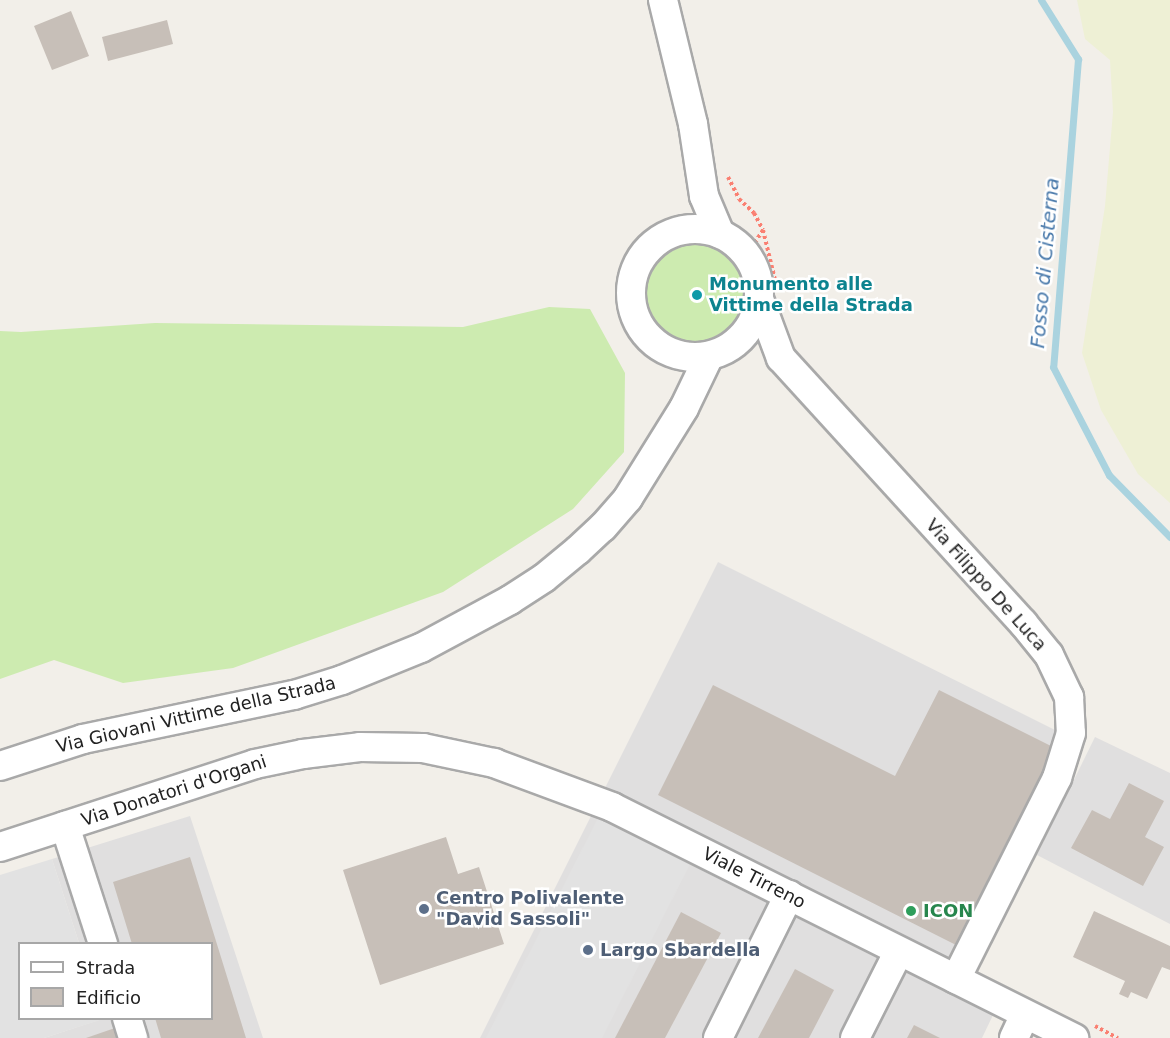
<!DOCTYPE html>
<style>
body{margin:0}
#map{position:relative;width:1170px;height:1038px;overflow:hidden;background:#f2efe9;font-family:"DejaVu Sans",sans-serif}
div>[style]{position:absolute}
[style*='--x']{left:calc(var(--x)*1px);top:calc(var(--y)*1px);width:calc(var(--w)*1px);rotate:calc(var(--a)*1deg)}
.residential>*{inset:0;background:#e0dfdf}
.farmland>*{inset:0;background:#eef0d5}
.grass>*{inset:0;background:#cdebb0}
.round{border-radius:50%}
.parking>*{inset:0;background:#e2e2e2}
.stream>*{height:7px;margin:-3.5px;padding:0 3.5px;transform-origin:3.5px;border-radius:3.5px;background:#aad3df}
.building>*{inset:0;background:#c7bfb8}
.path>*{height:4px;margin-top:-2px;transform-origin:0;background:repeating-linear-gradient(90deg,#fa8072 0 3px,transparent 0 6px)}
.roads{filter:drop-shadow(2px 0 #a9a9a9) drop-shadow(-2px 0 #a9a9a9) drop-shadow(0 2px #a9a9a9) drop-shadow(0 -2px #a9a9a9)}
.minor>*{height:28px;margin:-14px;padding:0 14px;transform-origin:14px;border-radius:14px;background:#fff}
.minor>.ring{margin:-14px;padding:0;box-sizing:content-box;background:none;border:28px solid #fff;border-radius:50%}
.dots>*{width:16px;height:16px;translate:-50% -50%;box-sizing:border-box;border:3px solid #fff;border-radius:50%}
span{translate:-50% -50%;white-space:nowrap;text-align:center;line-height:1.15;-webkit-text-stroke:5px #fff;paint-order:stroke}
.culture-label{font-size:18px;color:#0d838f;font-weight:700}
.left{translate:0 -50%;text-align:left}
.street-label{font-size:18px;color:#222}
.service-label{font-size:18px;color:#4e5e75;font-weight:700}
.leisure-label{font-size:18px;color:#27864d;font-weight:700}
.water-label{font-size:20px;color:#4a7aab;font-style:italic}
.legend{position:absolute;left:18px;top:942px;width:195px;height:78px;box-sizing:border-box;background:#fff;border:2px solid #a7a7a7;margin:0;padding:8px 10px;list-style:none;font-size:18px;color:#222}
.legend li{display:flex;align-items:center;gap:12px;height:30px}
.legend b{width:30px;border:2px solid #a7a7a7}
</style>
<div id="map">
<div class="residential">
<i style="clip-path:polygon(718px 562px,1055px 730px,1049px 755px,949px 957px,1005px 990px,982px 1038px,480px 1038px)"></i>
<i style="clip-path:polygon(1095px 737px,1170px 773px,1170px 924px,1037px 855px)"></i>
<i style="clip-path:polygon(190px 816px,263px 1038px,44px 1038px,102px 1019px,212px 1018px,212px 944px,79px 943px,52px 859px)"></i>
</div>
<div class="farmland">
<i style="clip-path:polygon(1077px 0,1170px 0,1170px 503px,1138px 474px,1101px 410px,1082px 353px,1105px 206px,1113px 112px,1110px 60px,1085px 39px)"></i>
</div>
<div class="grass">
<i class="round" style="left:646px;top:244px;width:102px;height:102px"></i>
<i style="clip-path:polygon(549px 307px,590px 309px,625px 373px,624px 452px,573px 509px,443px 592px,233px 668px,123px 683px,54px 660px,0 679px,0 331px,21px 332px,155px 323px,463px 327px)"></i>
</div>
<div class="parking">
<i style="clip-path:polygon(599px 816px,691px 862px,602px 1038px,486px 1038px)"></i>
<i style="clip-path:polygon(52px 859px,79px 943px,20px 944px,20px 1018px,103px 1019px,44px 1038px,0 1038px,0 875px)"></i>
</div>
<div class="stream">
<i style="--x:1041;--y:0;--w:70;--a:57.9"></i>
<i style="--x:1078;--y:59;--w:309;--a:94.6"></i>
<i style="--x:1053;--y:367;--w:122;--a:62.6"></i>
<i style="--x:1109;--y:475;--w:87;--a:45.5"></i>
</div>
<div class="building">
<i style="clip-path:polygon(71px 11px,89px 56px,52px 70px,34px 26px)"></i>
<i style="clip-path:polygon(167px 20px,173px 44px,108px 61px,102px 37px)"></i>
<i style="clip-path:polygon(713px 685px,895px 776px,939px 690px,1057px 749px,958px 946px,658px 795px)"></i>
<i style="clip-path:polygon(1129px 783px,1164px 801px,1145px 837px,1164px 847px,1143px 886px,1071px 848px,1092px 810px,1110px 819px)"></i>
<i style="clip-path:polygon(446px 837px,458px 874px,479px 867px,504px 944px,380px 985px,343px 870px)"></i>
<i style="clip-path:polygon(190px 857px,246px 1038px,161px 1038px,155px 1018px,212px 1018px,212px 944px,132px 944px,113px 882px)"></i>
<i style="clip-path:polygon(1094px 911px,1170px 946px,1170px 970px,1162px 967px,1147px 999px,1131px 992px,1128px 998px,1119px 994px,1125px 981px,1073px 957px)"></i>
<i style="clip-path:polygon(681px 912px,721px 933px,665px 1038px,615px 1038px)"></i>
<i style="clip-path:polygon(795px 969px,834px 990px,809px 1038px,758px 1038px)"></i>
<i style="clip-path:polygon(914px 1025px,940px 1038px,907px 1038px)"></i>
<i style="clip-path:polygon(115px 1028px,118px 1038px,86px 1038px)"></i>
</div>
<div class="path">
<i style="--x:728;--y:177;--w:25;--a:63"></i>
<i style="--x:739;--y:199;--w:21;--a:43"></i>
<i style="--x:754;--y:213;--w:19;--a:62"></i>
<i style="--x:763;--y:230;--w:30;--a:123"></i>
<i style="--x:763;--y:230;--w:51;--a:76.5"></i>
<i style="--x:1095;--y:1026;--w:26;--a:28"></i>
</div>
<div class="roads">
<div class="minor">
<i style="--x:663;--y:0;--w:128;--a:76.4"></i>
<i style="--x:693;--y:124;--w:73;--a:81.3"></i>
<i style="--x:704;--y:196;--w:41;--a:67.2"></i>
<i class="ring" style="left:631px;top:229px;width:100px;height:100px"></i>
<i style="--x:759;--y:299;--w:63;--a:69.6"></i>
<i style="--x:781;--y:358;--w:359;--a:47.6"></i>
<i style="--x:1023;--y:623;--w:41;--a:50.9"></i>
<i style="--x:1049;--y:655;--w:47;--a:64.5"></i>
<i style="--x:1069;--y:697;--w:36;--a:87"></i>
<i style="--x:1071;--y:733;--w:47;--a:107.3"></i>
<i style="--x:1057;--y:778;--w:225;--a:116.7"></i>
<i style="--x:0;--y:766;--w:87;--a:-18"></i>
<i style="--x:83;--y:739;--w:216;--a:-11.8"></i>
<i style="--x:294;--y:695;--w:50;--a:-17.4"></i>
<i style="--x:342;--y:680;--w:85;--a:-22.1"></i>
<i style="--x:421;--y:648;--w:101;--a:-28.3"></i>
<i style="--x:510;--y:600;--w:40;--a:-32.9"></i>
<i style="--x:544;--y:578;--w:44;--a:-39.5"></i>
<i style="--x:578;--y:550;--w:34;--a:-43"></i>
<i style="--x:603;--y:527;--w:38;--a:-49"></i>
<i style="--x:628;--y:498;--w:106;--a:-58.1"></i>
<i style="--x:684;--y:408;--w:58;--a:-64.3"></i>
<i style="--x:65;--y:826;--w:124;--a:72.1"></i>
<i style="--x:0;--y:847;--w:268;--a:-18"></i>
<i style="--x:255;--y:764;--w:49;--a:-11.8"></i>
<i style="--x:303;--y:754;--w:57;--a:-7"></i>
<i style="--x:360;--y:747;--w:63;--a:0.9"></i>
<i style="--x:423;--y:748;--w:73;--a:11.9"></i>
<i style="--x:494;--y:763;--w:126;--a:20.4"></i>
<i style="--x:612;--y:807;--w:517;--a:26.57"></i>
<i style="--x:127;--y:1018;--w:21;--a:73"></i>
<i style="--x:718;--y:1038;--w:160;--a:-63.6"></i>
<i style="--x:855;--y:1038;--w:97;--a:-63.2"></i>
<i style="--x:1014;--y:1038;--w:26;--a:-65"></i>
</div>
</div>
<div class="dots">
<i style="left:697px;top:295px;background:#0f9aa8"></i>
<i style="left:424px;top:909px;background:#5c6f8a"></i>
<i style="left:911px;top:911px;background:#2e9e5b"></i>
<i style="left:588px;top:950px;background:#5c6f8a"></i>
</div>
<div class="culture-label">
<span class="left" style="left:709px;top:295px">Monumento alle<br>Vittime della Strada</span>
</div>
<div class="street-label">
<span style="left:986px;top:585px;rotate:48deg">Via Filippo De Luca</span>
<span style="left:196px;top:715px;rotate:-13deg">Via Giovani Vittime della Strada</span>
<span style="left:174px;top:791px;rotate:-18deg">Via Donatori d'Organi</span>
<span style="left:754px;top:878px;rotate:27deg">Viale Tirreno</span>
</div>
<div class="service-label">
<span class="left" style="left:436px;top:909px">Centro Polivalente<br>"David Sassoli"</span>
<span class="left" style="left:600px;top:950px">Largo Sbardella</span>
</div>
<div class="leisure-label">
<span class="left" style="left:923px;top:911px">ICON</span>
</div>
<div class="water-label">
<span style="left:1045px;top:263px;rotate:-85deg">Fosso di Cisterna</span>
</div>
<ul class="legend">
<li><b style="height:8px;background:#fff"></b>Strada</li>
<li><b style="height:16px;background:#c7bfb8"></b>Edificio</li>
</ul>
</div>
